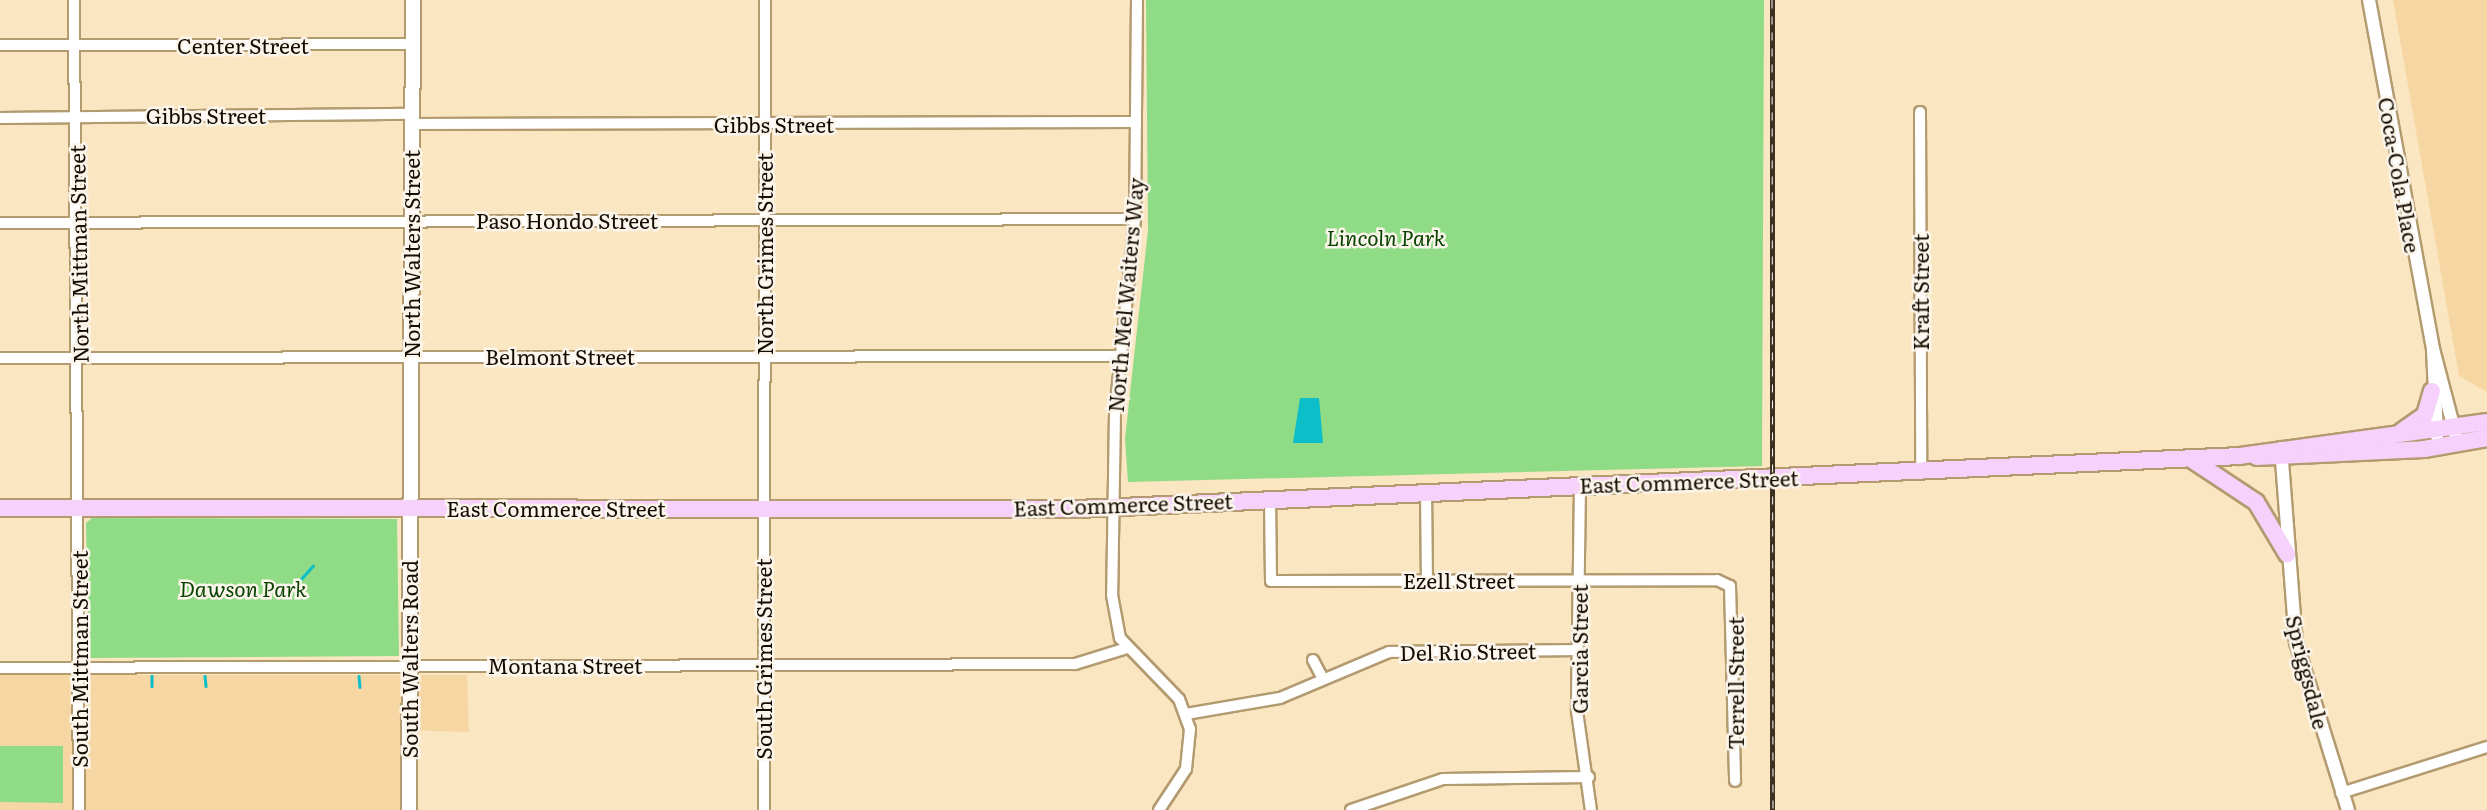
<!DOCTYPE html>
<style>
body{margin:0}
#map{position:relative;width:2487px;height:810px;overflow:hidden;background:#fbe6c2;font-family:Literata,serif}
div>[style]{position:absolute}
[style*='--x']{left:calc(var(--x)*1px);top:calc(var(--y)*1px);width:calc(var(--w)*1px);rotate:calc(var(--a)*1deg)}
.built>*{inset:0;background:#f6d7a3}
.green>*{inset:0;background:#90db86}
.water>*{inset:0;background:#0bbec8}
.stream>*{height:2.5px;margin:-1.25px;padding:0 1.25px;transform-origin:1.25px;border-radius:1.25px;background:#0bbec8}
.roads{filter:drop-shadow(2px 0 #b39a6f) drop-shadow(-2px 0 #b39a6f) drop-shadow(0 2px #b39a6f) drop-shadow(0 -2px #b39a6f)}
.minor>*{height:10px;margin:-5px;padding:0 5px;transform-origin:5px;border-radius:5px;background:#fff}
.tertiary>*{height:12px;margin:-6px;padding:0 6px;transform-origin:6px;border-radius:6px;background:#fff}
.secondary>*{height:14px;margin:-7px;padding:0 7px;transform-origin:7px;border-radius:7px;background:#fff}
.primary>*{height:16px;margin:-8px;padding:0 8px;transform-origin:8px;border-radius:8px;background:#f5d1fb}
.rail>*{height:5px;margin-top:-2.5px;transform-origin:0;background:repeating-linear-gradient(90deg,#fbf5ec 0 8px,#3d3222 0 16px);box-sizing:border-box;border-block:2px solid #3d3222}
span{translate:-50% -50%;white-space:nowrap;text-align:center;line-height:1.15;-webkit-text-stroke:5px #fbf5ec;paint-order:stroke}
.street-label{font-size:21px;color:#150c00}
.park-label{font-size:21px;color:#074300;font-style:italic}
</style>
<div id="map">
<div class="built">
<i style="clip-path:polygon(2393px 0,2487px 0,2487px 392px,2459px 376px)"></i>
<i style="clip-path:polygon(0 675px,467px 675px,469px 732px,401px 730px,401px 810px,0 810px)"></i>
</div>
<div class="green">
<i style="clip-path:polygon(1146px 0,1764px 0,1762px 466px,1128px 482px,1125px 439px,1148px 230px)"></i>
<i style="clip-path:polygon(92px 518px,397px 519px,399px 656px,89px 658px,86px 523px)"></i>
<i style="clip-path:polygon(0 746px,63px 746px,63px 803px,0 802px)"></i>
</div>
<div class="water">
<i style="clip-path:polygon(1300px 398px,1319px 398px,1323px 443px,1293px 443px)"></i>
</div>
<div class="stream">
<i style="--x:292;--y:589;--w:31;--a:-48"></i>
<i style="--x:152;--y:676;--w:10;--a:90"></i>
<i style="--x:205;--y:676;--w:10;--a:84"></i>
<i style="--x:359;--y:676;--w:11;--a:85"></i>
</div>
<div class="roads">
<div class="minor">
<i style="--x:74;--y:0;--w:810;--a:89.65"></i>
<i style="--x:1137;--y:0;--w:219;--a:90.5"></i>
<i style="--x:1135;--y:219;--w:195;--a:95.9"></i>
<i style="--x:1115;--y:413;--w:182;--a:90.9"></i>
<i style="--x:1112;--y:595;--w:44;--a:79.5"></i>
<i style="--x:1120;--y:638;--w:85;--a:46"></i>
<i style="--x:1179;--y:699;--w:32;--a:70"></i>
<i style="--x:1190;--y:729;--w:40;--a:95.7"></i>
<i style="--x:1186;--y:769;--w:49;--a:123.4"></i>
<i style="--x:0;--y:45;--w:412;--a:-0.1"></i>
<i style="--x:1920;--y:112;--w:359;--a:89.8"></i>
<i style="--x:0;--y:118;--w:412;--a:-0.6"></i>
<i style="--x:412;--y:124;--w:724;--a:-0.16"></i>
<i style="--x:0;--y:223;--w:1135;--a:-0.2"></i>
<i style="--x:0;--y:358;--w:1120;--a:-0.1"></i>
<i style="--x:1580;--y:486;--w:225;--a:90.8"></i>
<i style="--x:1577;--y:711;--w:100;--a:82"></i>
<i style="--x:1426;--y:490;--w:90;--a:89.4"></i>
<i style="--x:1270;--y:498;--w:83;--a:89.3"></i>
<i style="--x:1271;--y:581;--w:446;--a:-0.1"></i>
<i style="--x:1717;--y:580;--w:14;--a:25"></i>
<i style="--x:1730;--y:586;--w:195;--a:88.5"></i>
<i style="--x:1313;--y:660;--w:21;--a:62"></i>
<i style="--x:0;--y:668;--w:1075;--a:-0.21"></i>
<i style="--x:1075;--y:664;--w:54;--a:-17.1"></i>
<i style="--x:1186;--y:714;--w:95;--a:-9.7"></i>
<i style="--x:1280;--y:698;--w:118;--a:-22.9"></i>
<i style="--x:1389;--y:652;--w:188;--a:-0.6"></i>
<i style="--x:2341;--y:793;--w:153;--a:-17.5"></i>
<i style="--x:764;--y:810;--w:810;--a:-89.93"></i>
<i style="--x:1351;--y:810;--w:97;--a:-18.6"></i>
<i style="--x:1443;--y:779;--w:146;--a:-0.8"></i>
</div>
<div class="tertiary">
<i style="--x:2369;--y:0;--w:355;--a:79.6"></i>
<i style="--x:2433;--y:349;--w:98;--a:75.3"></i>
<i style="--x:2433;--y:350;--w:86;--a:87.3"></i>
<i style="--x:2281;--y:448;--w:195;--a:85.6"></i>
<i style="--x:2296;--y:642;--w:176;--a:72.8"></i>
</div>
<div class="secondary">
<i style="--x:409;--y:810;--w:810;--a:-89.72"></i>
</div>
<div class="primary">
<i style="--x:2402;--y:431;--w:28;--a:-35"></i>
<i style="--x:2425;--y:415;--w:25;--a:-74"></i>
<i style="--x:2257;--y:457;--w:167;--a:-2.7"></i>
<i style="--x:2424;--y:449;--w:64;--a:-9.9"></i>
<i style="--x:2191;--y:459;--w:78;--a:33.5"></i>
<i style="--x:2256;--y:502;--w:61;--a:59.2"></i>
<i style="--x:0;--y:508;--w:1078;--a:0.05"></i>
<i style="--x:1078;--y:509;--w:1162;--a:-2.61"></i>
<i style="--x:2239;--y:456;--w:250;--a:-7.8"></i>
</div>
</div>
<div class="rail">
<i style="--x:1772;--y:0;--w:810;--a:89.93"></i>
</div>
<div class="street-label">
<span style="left:243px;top:45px">Center Street</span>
<span style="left:206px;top:115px">Gibbs Street</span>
<span style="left:774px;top:124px">Gibbs Street</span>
<span style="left:2400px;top:175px;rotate:80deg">Coca-Cola Place</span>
<span style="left:567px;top:220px">Paso Hondo Street</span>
<span style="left:78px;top:254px;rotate:-91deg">North Mittman Street</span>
<span style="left:411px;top:254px;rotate:-90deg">North Walters Street</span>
<span style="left:764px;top:254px;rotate:-90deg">North Grimes Street</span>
<span style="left:1920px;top:292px;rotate:-90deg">Kraft Street</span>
<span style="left:1125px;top:295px;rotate:-85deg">North Mel Waiters Way</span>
<span style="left:560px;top:356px">Belmont Street</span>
<span style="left:1689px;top:481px;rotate:-2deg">East Commerce Street</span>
<span style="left:1123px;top:504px;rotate:-2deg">East Commerce Street</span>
<span style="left:556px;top:508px">East Commerce Street</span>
<span style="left:1459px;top:580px">Ezell Street</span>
<span style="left:1579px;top:649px;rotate:-90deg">Garcia Street</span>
<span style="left:1468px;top:651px;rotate:-1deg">Del Rio Street</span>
<span style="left:79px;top:659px;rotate:-90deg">South Mittman Street</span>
<span style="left:409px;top:659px;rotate:-90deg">South Walters Road</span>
<span style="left:763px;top:659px;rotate:-90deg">South Grimes Street</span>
<span style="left:565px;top:665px">Montana Street</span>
<span style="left:2308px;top:672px;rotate:76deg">Spriggsdale</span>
<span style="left:1735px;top:683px;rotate:-90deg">Terrell Street</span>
</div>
<div class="park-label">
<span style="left:1386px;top:237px">Lincoln Park</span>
<span style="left:243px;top:588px">Dawson Park</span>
</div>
</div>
